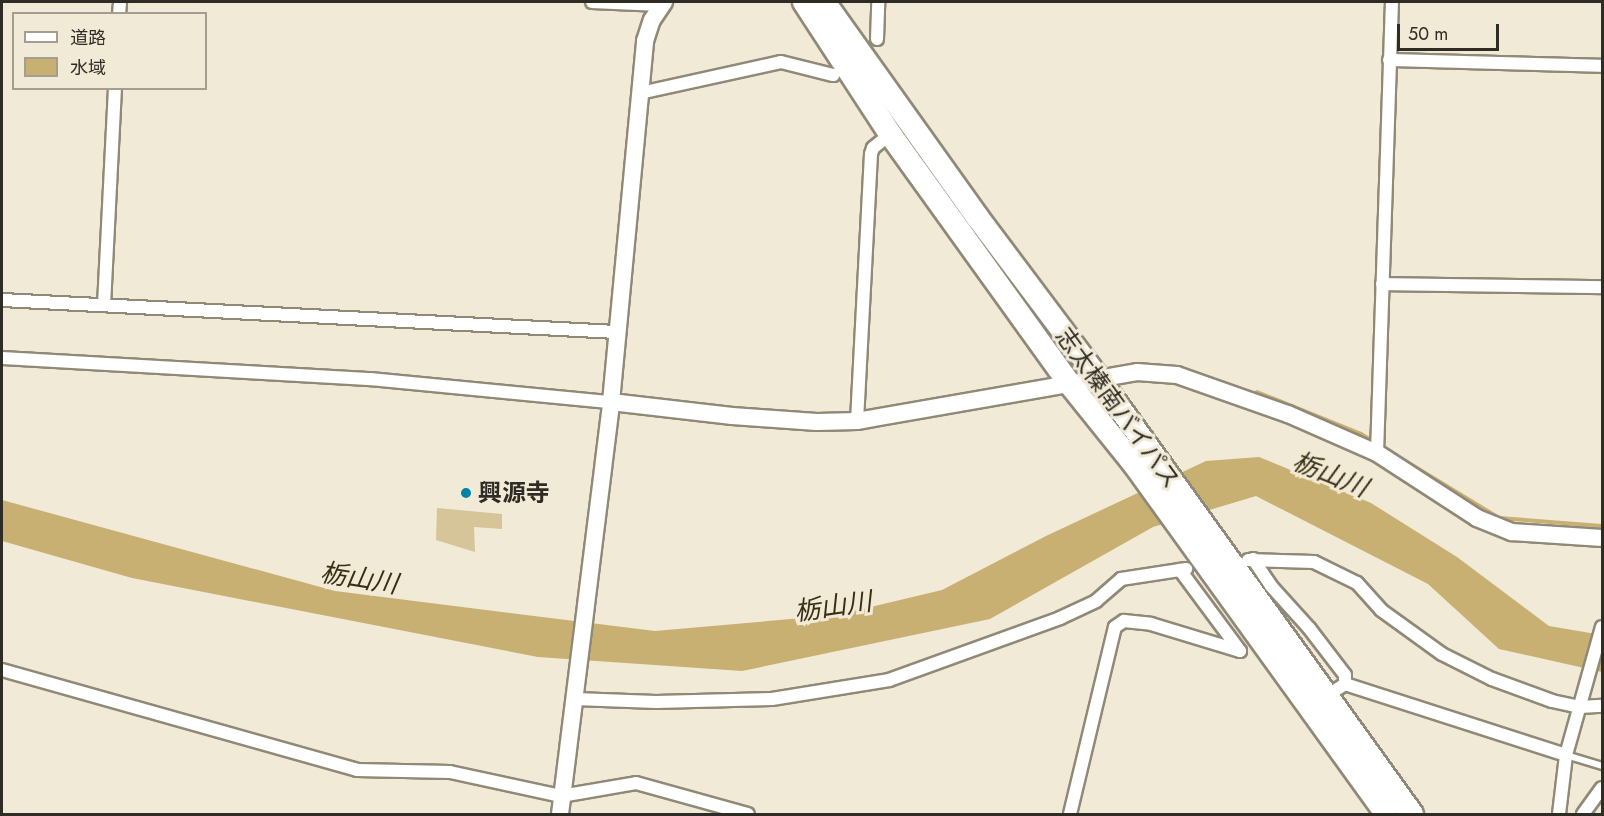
<!DOCTYPE html>
<meta charset="utf-8">
<style>
body{margin:0}
#map{position:relative;width:1604px;height:816px;overflow:hidden;background:#f1ead6;font-family:Jost,"Noto Sans JP",sans-serif}
div>[style]{position:absolute}
[style*='--x']{left:calc(var(--x)*1px);top:calc(var(--y)*1px);width:calc(var(--w)*1px);rotate:calc(var(--a)*1deg)}
.green>*{inset:0;background:#d6c598}
.water>*{inset:0;background:#c8b073}
.stream>*{height:4px;margin:-2px;padding:0 2px;transform-origin:2px;border-radius:2px;background:#c8b073}
.roads{filter:drop-shadow(2px 0 #908977) drop-shadow(-2px 0 #908977) drop-shadow(0 2px #908977) drop-shadow(0 -2px #908977)}
.lane>*{height:6px;margin:-3px;padding:0 3px;transform-origin:3px;border-radius:3px;background:#fff}
.street>*{height:12px;margin:-6px;padding:0 6px;transform-origin:6px;border-radius:6px;background:#fff}
.secondary>*{height:16px;margin:-8px;padding:0 8px;transform-origin:8px;border-radius:8px;background:#fff}
.highway>*{height:22px;margin:-11px;padding:0 11px;transform-origin:11px;border-radius:11px;background:#fff}
.dots>*{width:16px;height:16px;translate:-50% -50%;box-sizing:border-box;border:3px solid #f1ead6;border-radius:50%}
span{translate:-50% -50%;white-space:nowrap;text-align:center;line-height:1.15;-webkit-text-stroke:6px #f1ead6;paint-order:stroke}
.street-label{font-size:24px;color:#2f2c25}
.poi-label{font-size:24px;color:#2f2c25;font-weight:700}
.left{translate:0 -50%;text-align:left}
.water-label{font-size:26px;color:#392e12;font-style:italic}
.frame{position:absolute;inset:0;border:3px solid #2f2c25;pointer-events:none}
.legend{position:absolute;left:12px;top:12px;width:195px;height:78px;box-sizing:border-box;background:#f1ead6;border:2px solid #a39e8f;margin:0;padding:8px 10px;list-style:none;font-size:18px;color:#2f2c25}
.legend li{display:flex;align-items:center;gap:12px;height:30px}
.legend b{width:30px;border:2px solid #a39e8f}
.scale{position:absolute;left:1397px;top:24px;width:102px;height:27px;box-sizing:border-box;border:3px solid #2f2c25;border-top:0;padding-left:8px;font-size:18px;line-height:21px;white-space:nowrap;color:#2f2c25;-webkit-text-stroke:4px #f1ead6;paint-order:stroke}
</style>
<div id="map">
<div class="green">
<i style="clip-path:polygon(437px 508px,502px 514px,502px 529px,474px 527px,475px 552px,436px 540px)"></i>
</div>
<div class="water">
<i style="clip-path:polygon(1259px 457px,1371px 503px,1457px 557px,1549px 626px,1602px 635px,1602px 672px,1499px 649px,1428px 584px,1256px 496px,1153px 527px,990px 619px,742px 671px,538px 657px,132px 578px,2px 541px,2px 500px,335px 591px,655px 631px,837px 615px,942px 590px,1046px 536px,1206px 461px)"></i>
</div>
<div class="stream">
<i style="--x:1257;--y:392;--w:112;--a:22"></i>
<i style="--x:1361;--y:434;--w:162;--a:31.3"></i>
<i style="--x:1499;--y:518;--w:103;--a:4.4"></i>
</div>
<div class="roads">
<div class="lane">
<i style="--x:1566;--y:755;--w:38;--a:17"></i>
</div>
<div class="street">
<i style="--x:592;--y:2;--w:68;--a:2.5"></i>
<i style="--x:119;--y:14;--w:12;--a:-85"></i>
<i style="--x:877;--y:39;--w:37;--a:-88"></i>
<i style="--x:1389;--y:60;--w:213;--a:1.6"></i>
<i style="--x:640;--y:93;--w:144;--a:-12.4"></i>
<i style="--x:781;--y:62;--w:54;--a:14"></i>
<i style="--x:1382;--y:284;--w:220;--a:0.8"></i>
<i style="--x:2;--y:300;--w:615;--a:2.98"></i>
<i style="--x:104;--y:305;--w:217;--a:-87.1"></i>
<i style="--x:2;--y:358;--w:369;--a:3.3"></i>
<i style="--x:370;--y:379;--w:242;--a:5.5"></i>
<i style="--x:857;--y:421;--w:267;--a:-87"></i>
<i style="--x:871;--y:154;--w:6;--a:-72"></i>
<i style="--x:873;--y:148;--w:22;--a:-39"></i>
<i style="--x:1377;--y:453;--w:451;--a:-88.1"></i>
<i style="--x:1253;--y:559;--w:32;--a:56"></i>
<i style="--x:1271;--y:586;--w:57;--a:47.9"></i>
<i style="--x:1309;--y:628;--w:59;--a:52.5"></i>
<i style="--x:1345;--y:675;--w:9;--a:90"></i>
<i style="--x:1248;--y:560;--w:66;--a:1.7"></i>
<i style="--x:1314;--y:562;--w:48;--a:26"></i>
<i style="--x:1357;--y:583;--w:36;--a:48"></i>
<i style="--x:1381;--y:610;--w:75;--a:35.8"></i>
<i style="--x:1442;--y:654;--w:56;--a:26.6"></i>
<i style="--x:1492;--y:679;--w:64;--a:20.1"></i>
<i style="--x:1552;--y:701;--w:29;--a:12"></i>
<i style="--x:1580;--y:707;--w:22;--a:-3"></i>
<i style="--x:2;--y:670;--w:369;--a:15.7"></i>
<i style="--x:357;--y:770;--w:93;--a:1.2"></i>
<i style="--x:450;--y:772;--w:114;--a:12.2"></i>
<i style="--x:561;--y:796;--w:76;--a:-9.8"></i>
<i style="--x:636;--y:783;--w:116;--a:15.5"></i>
<i style="--x:1325;--y:697;--w:24;--a:-33"></i>
<i style="--x:1345;--y:684;--w:232;--a:17.8"></i>
<i style="--x:575;--y:699;--w:81;--a:2.1"></i>
<i style="--x:656;--y:702;--w:116;--a:-1.5"></i>
<i style="--x:772;--y:699;--w:119;--a:-9.2"></i>
<i style="--x:889;--y:680;--w:182;--a:-19.9"></i>
<i style="--x:1060;--y:618;--w:40;--a:-25"></i>
<i style="--x:1096;--y:601;--w:33;--a:-41"></i>
<i style="--x:1121;--y:579;--w:66;--a:-8.7"></i>
<i style="--x:1070;--y:814;--w:192;--a:-76.5"></i>
<i style="--x:1115;--y:627;--w:11;--a:-34"></i>
<i style="--x:1124;--y:621;--w:27;--a:6"></i>
<i style="--x:1151;--y:624;--w:93;--a:16.9"></i>
<i style="--x:1240;--y:651;--w:101;--a:-126.5"></i>
<i style="--x:1559;--y:814;--w:59;--a:-83.2"></i>
<i style="--x:1566;--y:755;--w:133;--a:-74.3"></i>
<i style="--x:1583;--y:814;--w:32;--a:-54"></i>
</div>
<div class="secondary">
<i style="--x:611;--y:402;--w:122;--a:6.6"></i>
<i style="--x:732;--y:416;--w:85;--a:4"></i>
<i style="--x:817;--y:422;--w:40;--a:-1.4"></i>
<i style="--x:857;--y:421;--w:284;--a:-9.9"></i>
<i style="--x:1137;--y:372;--w:40;--a:4.3"></i>
<i style="--x:1177;--y:375;--w:118;--a:19.4"></i>
<i style="--x:1288;--y:414;--w:97;--a:23.7"></i>
<i style="--x:1377;--y:453;--w:119;--a:33"></i>
<i style="--x:1477;--y:518;--w:38;--a:22"></i>
<i style="--x:1512;--y:532;--w:90;--a:3.8"></i>
<i style="--x:560;--y:814;--w:415;--a:-82.9"></i>
<i style="--x:611;--y:402;--w:363;--a:-84.6"></i>
<i style="--x:645;--y:41;--w:22;--a:-72"></i>
<i style="--x:652;--y:20;--w:22;--a:-56"></i>
</div>
<div class="highway">
<i style="--x:804;--y:2;--w:158;--a:56.9"></i>
<i style="--x:890;--y:134;--w:305;--a:54.3"></i>
<i style="--x:1068;--y:382;--w:105;--a:51.2"></i>
<i style="--x:1134;--y:464;--w:431;--a:54.2"></i>
<i style="--x:824;--y:2;--w:265;--a:54.5"></i>
<i style="--x:978;--y:218;--w:200;--a:53.1"></i>
<i style="--x:1098;--y:378;--w:537;--a:54.24"></i>
</div>
</div>
<div class="dots">
<i style="left:466px;top:493px;background:#0083a6"></i>
</div>
<div class="street-label">
<span style="left:1118px;top:408px;rotate:54deg">志太榛南バイパス</span>
</div>
<div class="poi-label">
<span class="left" style="left:478px;top:493px">興源寺</span>
</div>
<div class="water-label">
<span style="left:1330px;top:475px;rotate:22deg">栃山川</span>
<span style="left:359px;top:579px;rotate:9deg">栃山川</span>
<span style="left:833px;top:607px;rotate:-8deg">栃山川</span>
</div>
<div class="frame"></div>
<ul class="legend">
<li><b style="height:8px;background:#fff"></b>道路</li>
<li><b style="height:16px;background:#c8b073"></b>水域</li>
</ul>
<div class="scale">50 m</div>
</div>
